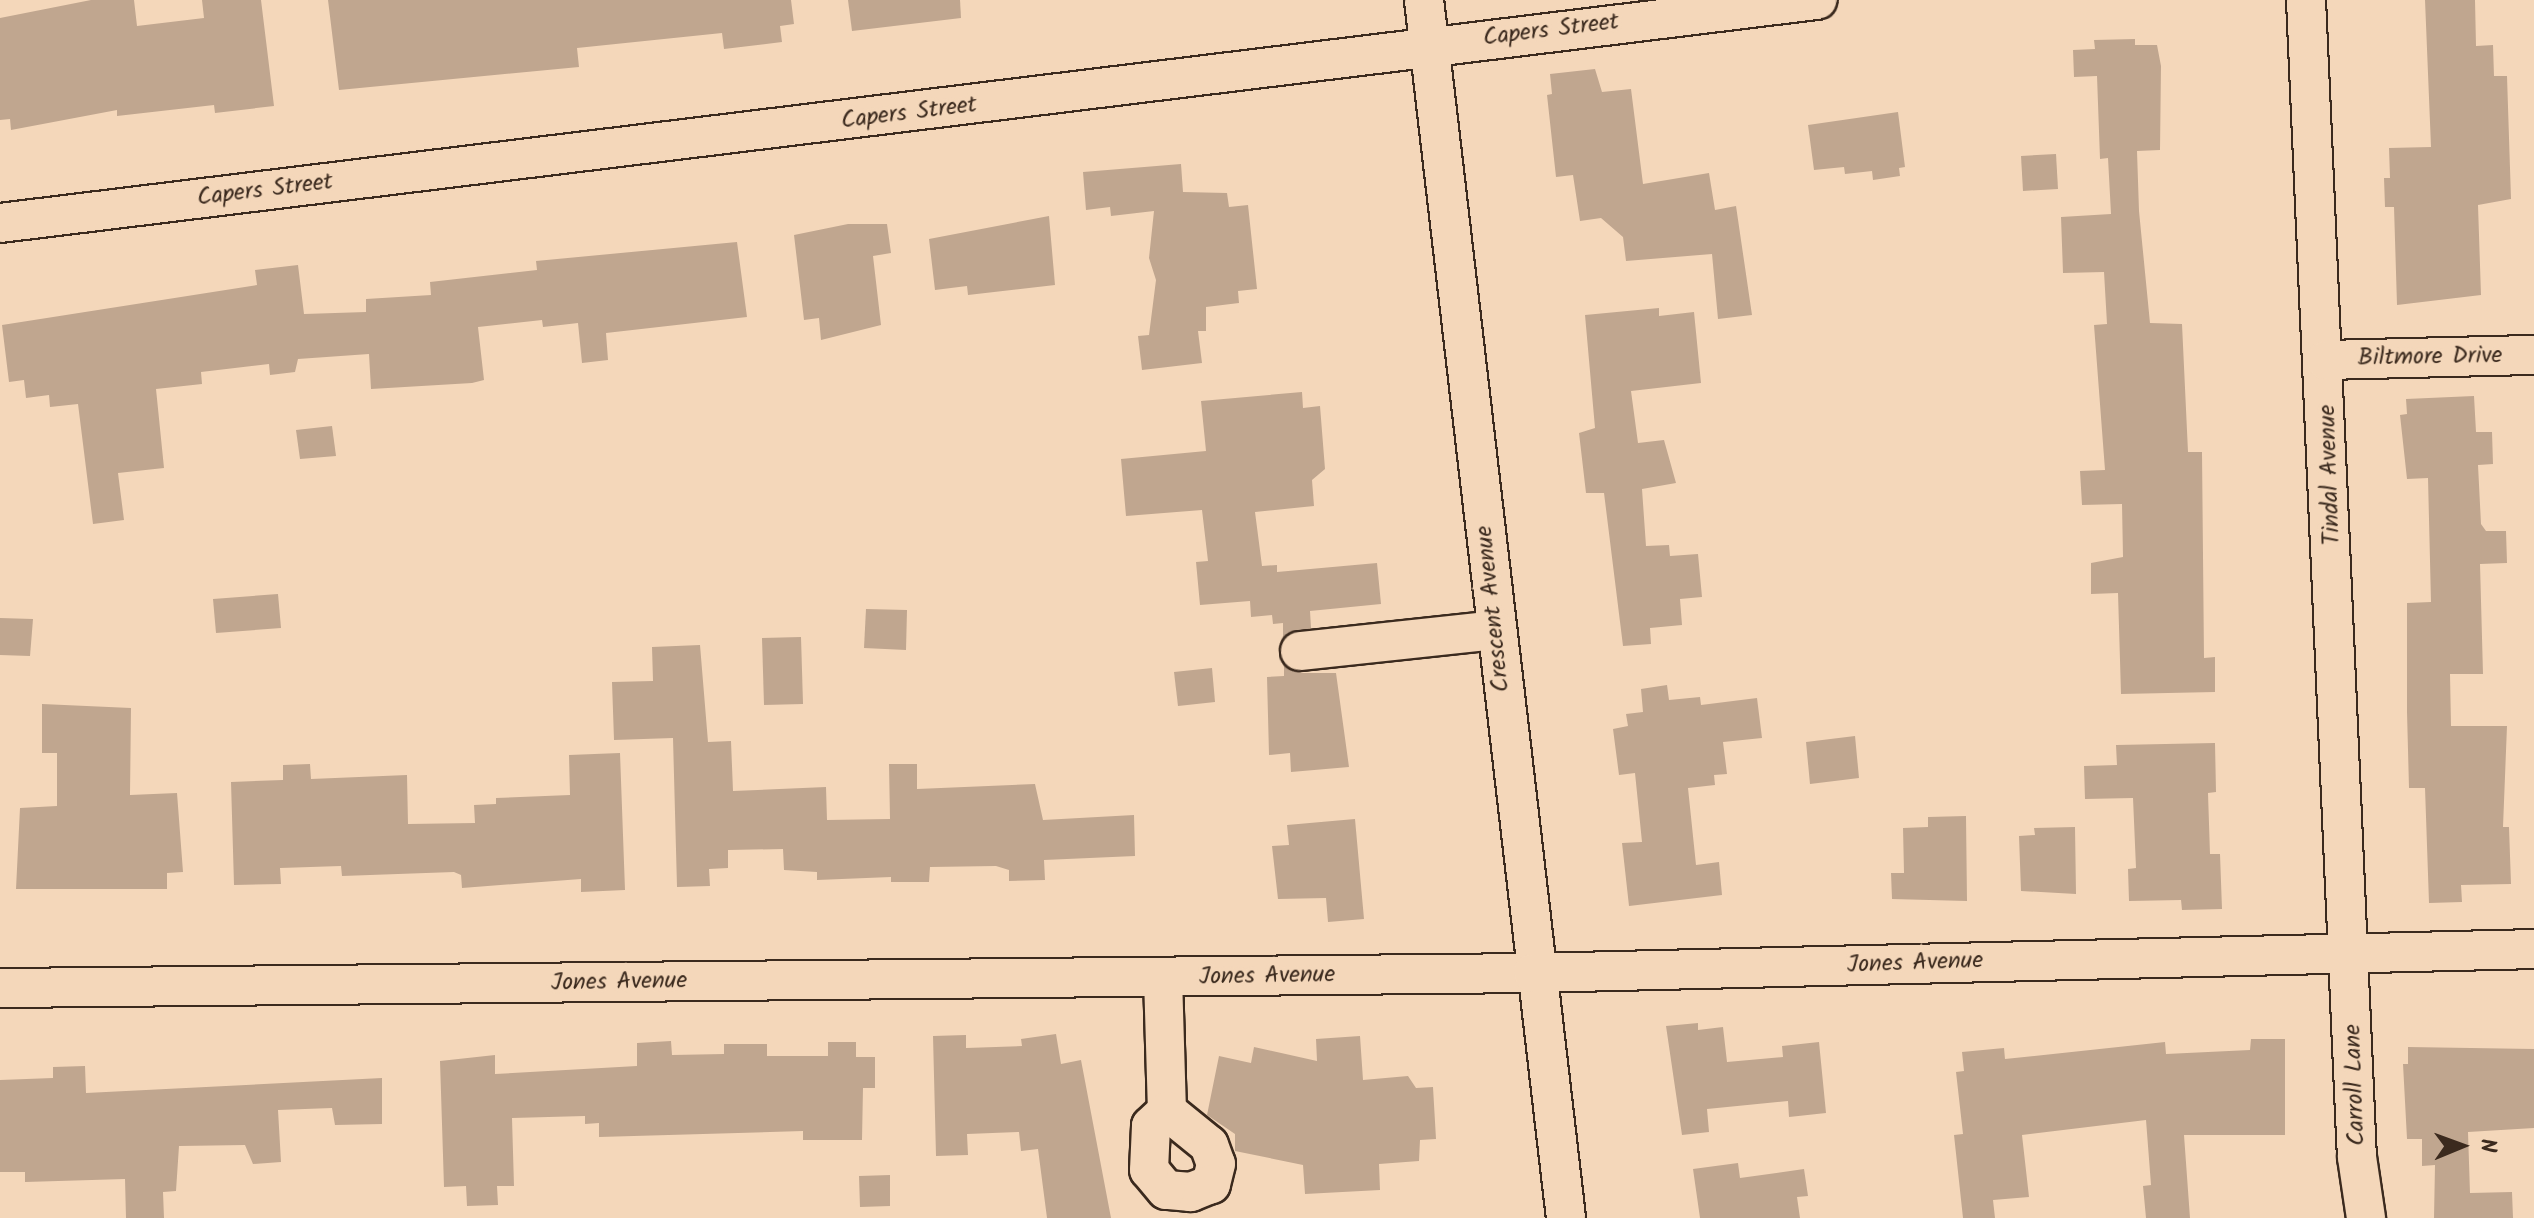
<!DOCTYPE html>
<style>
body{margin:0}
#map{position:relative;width:2534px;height:1218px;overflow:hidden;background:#f4d7ba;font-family:Kalam,sans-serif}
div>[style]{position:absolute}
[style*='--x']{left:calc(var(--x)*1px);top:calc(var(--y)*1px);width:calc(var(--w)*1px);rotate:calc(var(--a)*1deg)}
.building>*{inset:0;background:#c0a68f}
.roads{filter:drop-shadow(2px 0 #3b2a1e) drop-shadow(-2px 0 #3b2a1e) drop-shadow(0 2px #3b2a1e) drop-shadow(0 -2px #3b2a1e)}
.minor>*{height:38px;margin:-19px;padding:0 19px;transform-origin:19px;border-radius:19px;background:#f4d7ba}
span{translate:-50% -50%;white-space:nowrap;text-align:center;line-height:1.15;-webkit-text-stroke:7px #f4d7ba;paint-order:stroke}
.street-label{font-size:24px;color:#3b2a1e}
.north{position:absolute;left:2422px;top:1106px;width:80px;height:80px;-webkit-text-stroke:6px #f4d7ba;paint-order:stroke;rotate:89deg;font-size:22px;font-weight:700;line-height:32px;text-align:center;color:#3b2a1e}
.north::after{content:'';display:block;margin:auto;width:28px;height:36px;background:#3b2a1e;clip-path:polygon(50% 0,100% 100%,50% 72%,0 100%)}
</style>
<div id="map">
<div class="building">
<i style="clip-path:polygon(91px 0,134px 0,137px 26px,204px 18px,202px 0,261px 0,274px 106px,215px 113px,214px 105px,117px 116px,117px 110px,11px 130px,10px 119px,0 120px,0 18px)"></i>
<i style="clip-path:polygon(328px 0,791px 0,794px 24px,780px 26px,782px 42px,724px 49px,722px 33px,577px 48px,579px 67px,339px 90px)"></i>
<i style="clip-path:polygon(848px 0,960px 0,961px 18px,852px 31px)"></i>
<i style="clip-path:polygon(2425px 0,2475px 0,2476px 46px,2493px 45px,2494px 76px,2507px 76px,2511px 199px,2478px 205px,2481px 295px,2397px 305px,2394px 207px,2385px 207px,2384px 178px,2390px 178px,2389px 148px,2431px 147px)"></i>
<i style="clip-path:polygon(2135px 39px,2135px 45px,2157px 45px,2161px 66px,2160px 150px,2137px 151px,2139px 211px,2150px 323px,2182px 324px,2188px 452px,2202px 452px,2204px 658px,2215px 657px,2215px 692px,2121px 694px,2118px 593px,2091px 594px,2091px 563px,2123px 557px,2122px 504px,2082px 505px,2080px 471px,2105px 470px,2094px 325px,2107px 324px,2104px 272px,2063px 273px,2061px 217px,2111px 214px,2108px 158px,2100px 159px,2097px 76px,2074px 77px,2073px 50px,2095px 49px,2094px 40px)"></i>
<i style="clip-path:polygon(1595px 69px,1602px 92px,1631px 89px,1643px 184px,1709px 173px,1715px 210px,1736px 206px,1752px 315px,1718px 319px,1712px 254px,1626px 261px,1623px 237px,1601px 218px,1580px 221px,1573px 175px,1556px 177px,1547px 95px,1552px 94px,1550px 74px)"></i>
<i style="clip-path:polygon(1898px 112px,1905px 167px,1899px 168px,1900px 176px,1873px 180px,1872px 171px,1845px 174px,1844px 167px,1814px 170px,1808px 125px)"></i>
<i style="clip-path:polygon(2056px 154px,2058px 189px,2023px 191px,2021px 156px)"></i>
<i style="clip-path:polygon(1181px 164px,1183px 192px,1227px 193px,1229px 207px,1248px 205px,1257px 289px,1238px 291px,1239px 303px,1206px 307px,1206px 331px,1198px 331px,1202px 363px,1142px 370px,1138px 336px,1149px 335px,1156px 280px,1149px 258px,1154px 211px,1111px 216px,1110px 207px,1086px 210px,1083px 172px)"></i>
<i style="clip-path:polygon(1049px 216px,1055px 285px,968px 295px,967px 286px,935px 290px,929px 239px)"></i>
<i style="clip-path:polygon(848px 224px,887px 224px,891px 253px,873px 256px,881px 325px,821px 340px,819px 318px,804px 320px,794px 235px)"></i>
<i style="clip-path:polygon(737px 242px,747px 317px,606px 333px,608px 360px,582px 363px,578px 323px,543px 327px,542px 320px,478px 327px,484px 380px,472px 383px,371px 389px,369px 354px,298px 359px,295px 372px,270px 375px,269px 364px,201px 372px,202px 384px,156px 389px,164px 468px,118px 473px,124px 520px,93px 524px,78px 404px,50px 407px,49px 395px,26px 398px,24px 380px,9px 382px,2px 325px,257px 285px,255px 270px,298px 265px,304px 314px,366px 312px,366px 299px,431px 295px,430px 282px,537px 270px,536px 261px)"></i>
<i style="clip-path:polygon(1659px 308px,1659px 316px,1694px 312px,1701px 383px,1631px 391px,1638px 443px,1664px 440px,1676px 483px,1642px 489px,1646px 546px,1669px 545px,1670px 556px,1698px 554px,1702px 597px,1680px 599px,1682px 625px,1650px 628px,1651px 644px,1623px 646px,1604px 493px,1586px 493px,1579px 433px,1595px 428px,1585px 315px)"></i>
<i style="clip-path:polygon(1302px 392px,1303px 408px,1320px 406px,1325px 469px,1312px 480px,1314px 506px,1255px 512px,1262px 566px,1277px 565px,1277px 572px,1377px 563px,1381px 604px,1310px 611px,1311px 628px,1283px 638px,1283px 623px,1273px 624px,1272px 615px,1251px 617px,1250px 601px,1200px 605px,1196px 562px,1208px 561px,1202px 510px,1126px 516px,1121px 459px,1206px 451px,1201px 401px)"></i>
<i style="clip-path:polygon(2474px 396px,2476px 432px,2492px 432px,2493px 464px,2478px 465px,2481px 524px,2486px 531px,2506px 531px,2507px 563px,2480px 564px,2483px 674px,2450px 674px,2451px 726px,2507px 726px,2503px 827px,2509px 827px,2511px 884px,2461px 885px,2462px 902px,2429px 903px,2425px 788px,2409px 788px,2407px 712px,2407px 603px,2431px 602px,2428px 478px,2407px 479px,2400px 415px,2407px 414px,2406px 399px)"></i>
<i style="clip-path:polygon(332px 426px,336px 456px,300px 459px,296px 430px)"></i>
<i style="clip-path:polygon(278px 594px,281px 628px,216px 633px,213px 599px)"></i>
<i style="clip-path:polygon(866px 609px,907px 610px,906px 650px,864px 648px)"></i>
<i style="clip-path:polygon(0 618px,33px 619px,30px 656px,0 655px)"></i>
<i style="clip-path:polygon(801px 637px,803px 704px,764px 705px,762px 638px)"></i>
<i style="clip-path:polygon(700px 645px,708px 742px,731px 741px,733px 791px,826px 787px,827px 820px,890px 819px,889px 764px,917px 764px,917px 789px,1035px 784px,1043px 820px,1134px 815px,1135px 856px,1044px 860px,1045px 880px,1009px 881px,1009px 870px,996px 866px,930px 867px,929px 882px,891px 882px,891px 877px,817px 880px,817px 872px,784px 870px,783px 849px,728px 850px,728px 868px,709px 869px,710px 886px,677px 887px,673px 738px,614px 740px,612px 682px,653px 681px,652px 647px)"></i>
<i style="clip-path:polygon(1284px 665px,1302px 673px,1336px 673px,1349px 767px,1291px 772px,1290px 753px,1269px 755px,1267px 677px,1284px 676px)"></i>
<i style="clip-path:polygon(1212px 668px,1215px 702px,1178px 706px,1174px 672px)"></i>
<i style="clip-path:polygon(1667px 685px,1669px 700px,1700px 697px,1701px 705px,1757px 698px,1762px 738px,1723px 742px,1727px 774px,1714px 775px,1715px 785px,1688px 788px,1696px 865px,1719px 862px,1722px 895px,1629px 906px,1622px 843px,1642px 842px,1635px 773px,1619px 775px,1613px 729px,1628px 726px,1626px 714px,1643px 712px,1641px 689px)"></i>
<i style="clip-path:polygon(42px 704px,131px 708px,130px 795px,177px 793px,183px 872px,167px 873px,167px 889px,16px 889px,20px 808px,57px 806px,57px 753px,42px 753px)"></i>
<i style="clip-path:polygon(1855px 736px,1859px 778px,1810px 784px,1806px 742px)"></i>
<i style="clip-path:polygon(2215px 743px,2216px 792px,2208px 793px,2210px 854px,2220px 854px,2222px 909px,2182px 910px,2181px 900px,2129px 901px,2128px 869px,2136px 868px,2133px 798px,2085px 799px,2084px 766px,2117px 765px,2116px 745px)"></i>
<i style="clip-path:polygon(620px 753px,625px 890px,581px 892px,581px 879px,462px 888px,461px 875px,454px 872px,342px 876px,341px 866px,280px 868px,281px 884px,234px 885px,231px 782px,283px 780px,283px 765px,310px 764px,311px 779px,407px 775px,408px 824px,475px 823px,474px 805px,496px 804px,496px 798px,570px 795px,569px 755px)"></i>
<i style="clip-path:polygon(1966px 816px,1967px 901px,1892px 899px,1891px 873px,1904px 873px,1903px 828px,1928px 827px,1928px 817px)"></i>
<i style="clip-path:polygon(1355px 819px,1364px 919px,1328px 922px,1326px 898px,1278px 899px,1272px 846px,1289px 845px,1287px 825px)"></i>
<i style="clip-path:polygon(2075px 827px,2076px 894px,2021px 891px,2019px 836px,2035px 835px,2034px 828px)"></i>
<i style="clip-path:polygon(1698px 1023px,1698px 1030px,1723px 1027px,1727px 1062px,1783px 1057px,1782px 1046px,1819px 1042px,1826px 1113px,1789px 1117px,1788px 1101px,1707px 1109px,1709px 1132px,1682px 1135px,1666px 1026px)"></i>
<i style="clip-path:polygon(1056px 1034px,1061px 1064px,1081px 1060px,1111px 1218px,1047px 1218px,1038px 1149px,1021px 1151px,1019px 1132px,967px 1134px,968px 1155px,936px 1156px,933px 1036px,966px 1035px,966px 1048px,1022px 1046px,1021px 1039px)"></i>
<i style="clip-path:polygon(1360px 1036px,1363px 1080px,1408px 1076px,1416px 1088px,1433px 1087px,1436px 1139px,1420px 1140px,1419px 1161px,1379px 1164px,1380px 1190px,1305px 1194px,1303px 1165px,1235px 1151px,1235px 1134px,1207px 1115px,1219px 1056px,1251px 1063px,1254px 1047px,1317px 1061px,1316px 1039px)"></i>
<i style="clip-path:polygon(2251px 1039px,2285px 1039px,2285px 1135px,2184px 1135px,2190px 1218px,2146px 1218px,2143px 1186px,2151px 1185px,2146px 1120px,2022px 1135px,2029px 1197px,1993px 1200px,1995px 1218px,1963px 1218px,1954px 1135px,1963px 1134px,1956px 1072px,1964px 1071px,1962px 1052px,2004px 1048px,2005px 1059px,2165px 1042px,2166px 1054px,2250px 1050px)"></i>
<i style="clip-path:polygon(671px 1041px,672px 1055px,724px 1054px,724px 1044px,767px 1044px,767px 1056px,828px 1056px,828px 1042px,856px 1042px,856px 1057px,875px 1057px,875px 1088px,863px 1088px,862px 1140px,803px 1140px,803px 1131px,599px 1137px,599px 1123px,585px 1124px,585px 1116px,512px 1118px,514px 1186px,497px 1186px,498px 1205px,467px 1206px,466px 1186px,444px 1187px,440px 1061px,495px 1055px,495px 1074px,637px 1066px,637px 1043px)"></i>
<i style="clip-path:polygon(2408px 1047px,2534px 1049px,2534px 1128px,2468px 1132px,2470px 1193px,2512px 1192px,2513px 1218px,2434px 1218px,2435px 1165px,2422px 1166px,2422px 1139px,2407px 1139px,2403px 1064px,2408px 1064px)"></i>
<i style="clip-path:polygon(85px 1066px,86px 1093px,382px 1078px,382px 1124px,335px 1125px,332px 1108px,278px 1110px,281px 1162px,253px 1164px,245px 1145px,179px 1146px,176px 1191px,163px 1192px,164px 1218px,126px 1218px,125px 1179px,25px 1182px,25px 1172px,0 1172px,0 1080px,53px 1078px,53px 1067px)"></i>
<i style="clip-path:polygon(1738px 1163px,1740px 1178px,1804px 1169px,1808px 1196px,1797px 1197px,1800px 1218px,1700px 1218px,1693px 1169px)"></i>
<i style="clip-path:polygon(890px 1175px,890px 1206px,860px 1207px,859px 1176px)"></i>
</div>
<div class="roads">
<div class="minor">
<i style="--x:1424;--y:0;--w:1226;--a:83.35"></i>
<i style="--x:2306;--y:0;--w:1158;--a:87.48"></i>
<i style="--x:2357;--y:1157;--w:62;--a:81.6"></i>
<i style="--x:0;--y:223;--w:1831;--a:-7"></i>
<i style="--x:2326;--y:360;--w:208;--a:-1.4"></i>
<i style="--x:1300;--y:651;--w:196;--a:-6.1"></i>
<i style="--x:1163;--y:977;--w:134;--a:88.3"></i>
<i style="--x:1167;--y:1111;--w:54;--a:39"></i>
<i style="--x:1209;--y:1145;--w:20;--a:70"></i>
<i style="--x:1216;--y:1164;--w:21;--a:104"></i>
<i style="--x:1211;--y:1184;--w:22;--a:158"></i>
<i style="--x:1191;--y:1192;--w:25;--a:-175"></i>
<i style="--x:1166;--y:1190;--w:26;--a:-130"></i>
<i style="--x:1149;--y:1170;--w:44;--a:-87.4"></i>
<i style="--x:1151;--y:1126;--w:22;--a:-43"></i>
<i style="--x:0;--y:988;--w:1533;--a:-0.56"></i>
<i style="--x:1533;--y:973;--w:1001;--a:-1.37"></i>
</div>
</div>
<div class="street-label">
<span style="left:1551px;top:30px;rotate:-7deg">Capers Street</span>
<span style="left:909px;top:113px;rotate:-7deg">Capers Street</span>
<span style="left:265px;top:190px;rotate:-7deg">Capers Street</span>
<span style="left:2430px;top:357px;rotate:-1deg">Biltmore Drive</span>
<span style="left:2330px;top:475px;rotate:-92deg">Tindal Avenue</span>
<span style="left:1493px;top:609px;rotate:-96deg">Crescent Avenue</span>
<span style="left:1915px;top:963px;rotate:-2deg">Jones Avenue</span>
<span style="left:1267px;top:976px;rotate:-1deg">Jones Avenue</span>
<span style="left:619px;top:982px;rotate:-1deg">Jones Avenue</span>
<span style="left:2355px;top:1085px;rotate:-92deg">Carroll Lane</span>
</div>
<div class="north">N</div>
</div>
